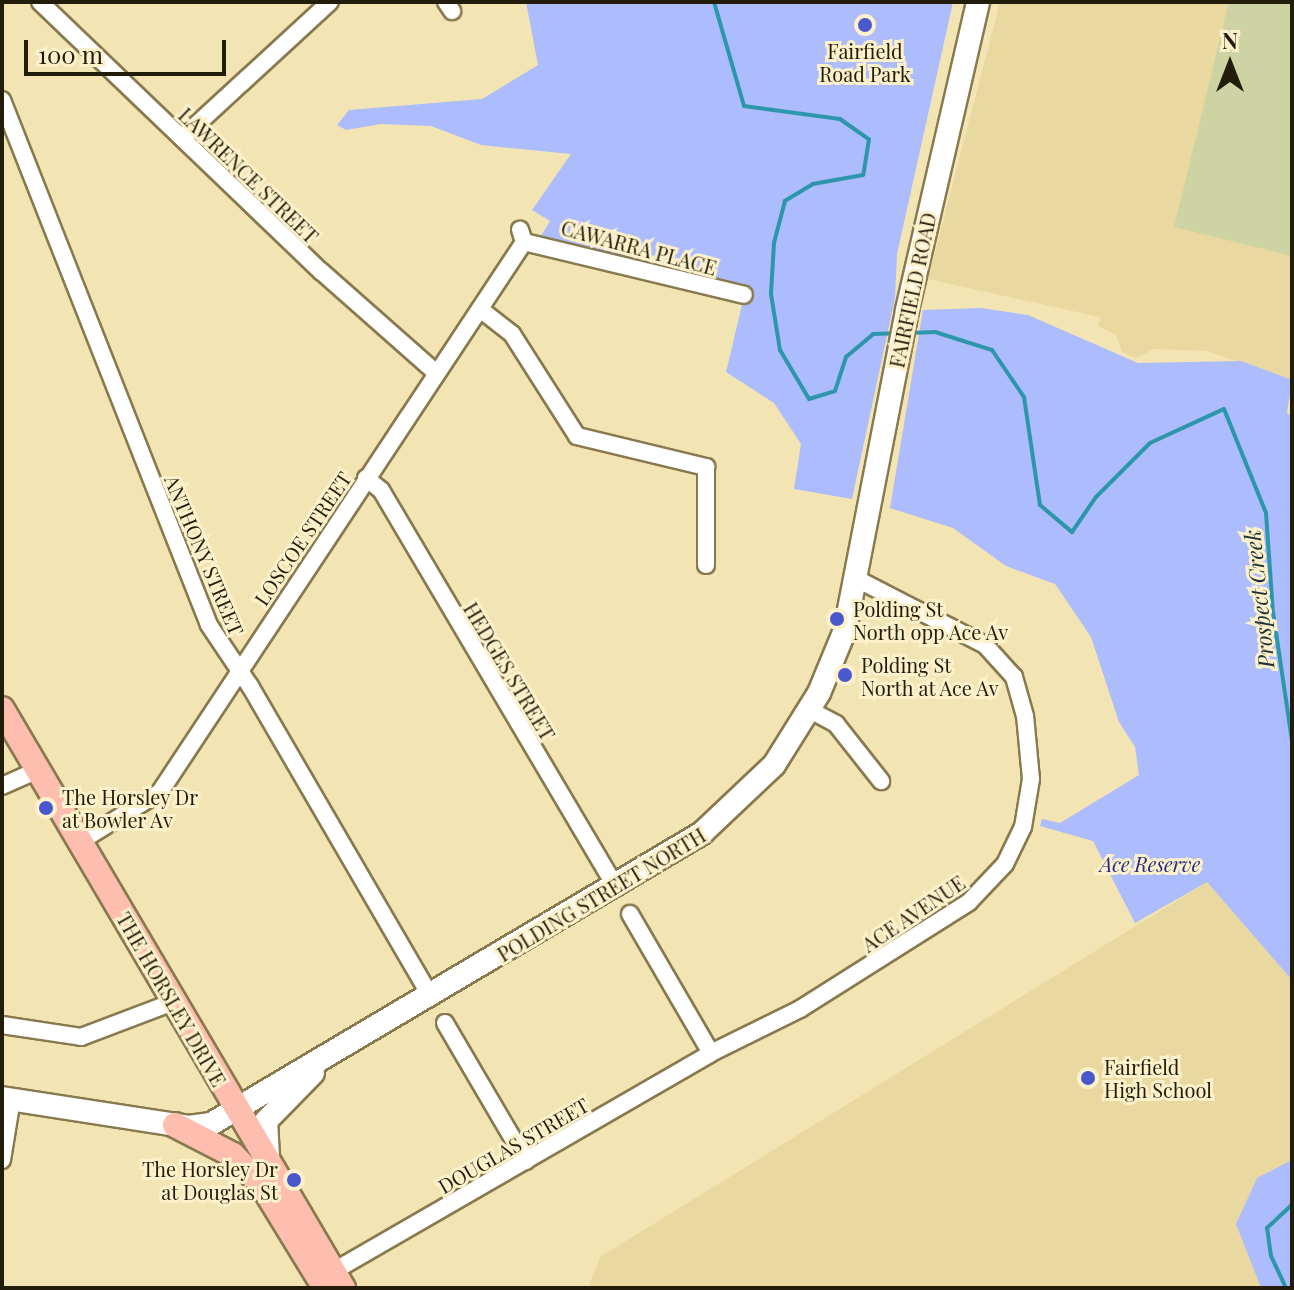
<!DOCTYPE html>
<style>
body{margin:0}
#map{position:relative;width:1294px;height:1290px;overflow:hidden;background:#f3e4b4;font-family:"Playfair Display",serif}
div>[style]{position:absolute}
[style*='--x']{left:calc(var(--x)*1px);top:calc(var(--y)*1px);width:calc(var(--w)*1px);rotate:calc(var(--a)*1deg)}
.built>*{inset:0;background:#e9d8a0}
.green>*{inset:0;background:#acbcfc}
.stream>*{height:4px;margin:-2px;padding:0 2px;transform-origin:2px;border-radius:2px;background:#2d96aa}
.building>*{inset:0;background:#cdd3a2}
.roads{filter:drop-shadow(2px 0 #887a4e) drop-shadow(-2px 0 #887a4e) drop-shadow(0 2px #887a4e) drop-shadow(0 -2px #887a4e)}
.street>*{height:16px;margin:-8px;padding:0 8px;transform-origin:8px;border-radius:8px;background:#fff}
.secondary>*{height:22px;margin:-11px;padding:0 11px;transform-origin:11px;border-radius:11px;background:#fff}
.primary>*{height:24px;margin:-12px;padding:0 12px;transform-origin:12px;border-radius:12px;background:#fdbeb0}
.dots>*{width:22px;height:22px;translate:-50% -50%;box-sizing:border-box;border:4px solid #fdf1cb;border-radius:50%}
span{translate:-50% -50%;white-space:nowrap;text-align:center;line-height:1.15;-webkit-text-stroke:6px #fdf1cb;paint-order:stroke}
.poi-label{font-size:20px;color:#221c0a}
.left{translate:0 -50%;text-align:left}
.right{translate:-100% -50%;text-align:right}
.street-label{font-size:20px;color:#221c0a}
.park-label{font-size:20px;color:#252a86;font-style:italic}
.water-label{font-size:22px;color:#1d3338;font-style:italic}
.frame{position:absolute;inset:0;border:4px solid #221c0a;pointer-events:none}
.north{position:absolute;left:1190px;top:24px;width:80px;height:80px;-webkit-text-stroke:6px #fdf1cb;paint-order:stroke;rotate:0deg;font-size:22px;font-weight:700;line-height:32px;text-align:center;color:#221c0a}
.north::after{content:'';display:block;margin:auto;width:28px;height:36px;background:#221c0a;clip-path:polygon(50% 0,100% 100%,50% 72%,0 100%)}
.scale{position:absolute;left:24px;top:40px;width:202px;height:36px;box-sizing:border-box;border:4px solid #221c0a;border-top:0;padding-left:10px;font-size:24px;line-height:28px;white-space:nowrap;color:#221c0a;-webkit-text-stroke:6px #fdf1cb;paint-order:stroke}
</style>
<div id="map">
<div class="built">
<i style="clip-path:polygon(1000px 2px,1292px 2px,1292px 380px,1207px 351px,1154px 349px,1136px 358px,1122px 352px,1116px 335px,1098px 326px,1100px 317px,928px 279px)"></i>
<i style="clip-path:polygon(1207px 882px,1292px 980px,1292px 1160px,1257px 1178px,1237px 1224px,1261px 1288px,588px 1288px,600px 1257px)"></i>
</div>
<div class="green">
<i style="clip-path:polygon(526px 2px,953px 2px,897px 254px,895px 298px,852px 499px,794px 489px,801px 444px,774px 403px,726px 372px,746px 288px,541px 236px,550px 221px,532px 210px,571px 154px,481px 145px,431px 126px,381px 124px,346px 130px,337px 125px,349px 110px,482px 99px,538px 65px)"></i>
<i style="clip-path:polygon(981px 308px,1028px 315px,1138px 363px,1241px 361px,1292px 380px,1287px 413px,1292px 417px,1292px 980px,1207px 882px,1135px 923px,1093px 841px,1040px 826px,1042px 819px,1060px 823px,1139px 775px,1135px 747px,1119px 722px,1091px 637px,1055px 584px,1006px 566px,953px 528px,890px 508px,923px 310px)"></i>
<i style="clip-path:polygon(1292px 1160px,1292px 1288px,1261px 1288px,1236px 1224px,1257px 1178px)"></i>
</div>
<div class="stream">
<i style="--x:714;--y:2;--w:108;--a:73.9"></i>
<i style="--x:744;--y:106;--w:97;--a:7.7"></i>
<i style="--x:840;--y:119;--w:35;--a:35"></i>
<i style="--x:869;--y:139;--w:36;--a:99"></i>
<i style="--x:863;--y:175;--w:51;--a:169.8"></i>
<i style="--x:813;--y:184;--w:33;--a:149"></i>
<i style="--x:785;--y:201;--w:43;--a:104.7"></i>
<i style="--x:774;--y:243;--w:51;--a:93.4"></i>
<i style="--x:771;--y:294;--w:57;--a:80.9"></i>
<i style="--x:780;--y:350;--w:57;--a:59.4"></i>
<i style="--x:809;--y:399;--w:27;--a:-17"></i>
<i style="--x:835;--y:391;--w:36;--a:-72"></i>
<i style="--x:846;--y:357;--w:35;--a:-40"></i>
<i style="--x:873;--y:334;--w:23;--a:-2"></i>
<i style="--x:909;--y:333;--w:26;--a:-2"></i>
<i style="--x:935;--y:332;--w:60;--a:17.5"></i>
<i style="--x:992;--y:350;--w:57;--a:55.8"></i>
<i style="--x:1024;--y:397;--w:109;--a:81.6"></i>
<i style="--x:1040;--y:505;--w:42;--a:40.2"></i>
<i style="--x:1072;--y:532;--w:42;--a:-55.6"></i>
<i style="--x:1096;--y:497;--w:76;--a:-45"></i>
<i style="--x:1150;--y:443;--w:81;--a:-24.7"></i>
<i style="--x:1224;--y:409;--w:112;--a:68"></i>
<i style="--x:1266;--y:513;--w:99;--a:86"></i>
<i style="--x:1273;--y:612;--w:130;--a:81.6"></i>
<i style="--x:1286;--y:1288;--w:35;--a:-115"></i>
<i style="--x:1271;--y:1256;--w:28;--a:-98"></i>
<i style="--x:1267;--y:1228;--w:34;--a:-43"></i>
</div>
<div class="building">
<i style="clip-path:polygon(1229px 2px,1292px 2px,1292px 256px,1174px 227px)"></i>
</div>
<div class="roads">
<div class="street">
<i style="--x:40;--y:2;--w:390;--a:43.8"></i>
<i style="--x:322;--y:272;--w:151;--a:41.5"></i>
<i style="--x:446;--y:2;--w:11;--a:56"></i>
<i style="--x:2;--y:100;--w:564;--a:68.48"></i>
<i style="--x:209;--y:625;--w:73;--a:56.1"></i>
<i style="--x:250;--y:686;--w:360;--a:59.8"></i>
<i style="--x:182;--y:138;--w:201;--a:-42.6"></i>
<i style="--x:524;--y:242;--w:226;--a:13.5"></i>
<i style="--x:480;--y:309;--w:41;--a:38"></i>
<i style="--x:512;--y:334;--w:121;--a:57.5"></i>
<i style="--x:577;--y:436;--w:133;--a:13.5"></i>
<i style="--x:706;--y:467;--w:98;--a:90"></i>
<i style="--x:366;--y:478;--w:19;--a:39"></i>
<i style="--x:381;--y:490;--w:462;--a:59.4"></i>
<i style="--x:810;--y:710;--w:30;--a:28"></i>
<i style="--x:836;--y:724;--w:73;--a:51.7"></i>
<i style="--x:2;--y:786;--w:39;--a:-24"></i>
<i style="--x:81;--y:841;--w:93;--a:-31.8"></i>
<i style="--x:160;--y:792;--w:660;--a:-56.5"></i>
<i style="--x:524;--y:242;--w:13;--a:-108"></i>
<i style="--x:630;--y:914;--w:161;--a:59.8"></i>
<i style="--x:445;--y:1023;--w:160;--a:59.6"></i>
<i style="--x:2;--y:1025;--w:80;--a:8.6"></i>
<i style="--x:81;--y:1037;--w:98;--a:-20.8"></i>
<i style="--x:2;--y:1160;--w:62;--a:-80.7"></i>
<i style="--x:334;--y:1271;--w:435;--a:-30"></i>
<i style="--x:711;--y:1053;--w:99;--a:-26.3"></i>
<i style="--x:800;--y:1009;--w:200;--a:-32.3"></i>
<i style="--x:969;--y:902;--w:52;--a:-46.5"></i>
<i style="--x:1005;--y:864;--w:41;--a:-64.1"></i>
<i style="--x:1023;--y:827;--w:49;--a:-80.5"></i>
<i style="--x:1031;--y:779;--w:63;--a:-95.4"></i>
<i style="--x:1025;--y:716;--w:41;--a:-105.8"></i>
<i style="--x:1014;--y:677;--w:43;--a:-132.2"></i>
<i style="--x:985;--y:645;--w:144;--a:-152.7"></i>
</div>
<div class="secondary">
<i style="--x:2;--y:1098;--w:189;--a:8.8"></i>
<i style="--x:189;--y:1127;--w:22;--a:-8"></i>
<i style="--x:211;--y:1124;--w:571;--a:-30.65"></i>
<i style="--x:702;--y:833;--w:99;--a:-43.4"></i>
<i style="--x:774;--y:765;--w:85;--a:-58"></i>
<i style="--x:819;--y:693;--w:68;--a:-67.6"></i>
<i style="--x:845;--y:630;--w:326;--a:-79"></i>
<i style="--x:907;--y:310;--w:316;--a:-77"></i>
<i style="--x:268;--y:1157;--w:36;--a:-93"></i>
<i style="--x:266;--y:1121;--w:67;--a:-45.6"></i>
</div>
<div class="primary">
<i style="--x:2;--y:709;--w:672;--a:59.5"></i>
<i style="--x:175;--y:1125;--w:65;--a:27.3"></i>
<i style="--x:233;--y:1155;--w:42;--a:46"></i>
<i style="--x:262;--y:1185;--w:121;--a:58.5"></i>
</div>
</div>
<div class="dots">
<i style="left:865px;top:25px;background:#4a58cd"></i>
<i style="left:837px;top:619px;background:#4a58cd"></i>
<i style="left:845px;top:675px;background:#4a58cd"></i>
<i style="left:46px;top:808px;background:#4a58cd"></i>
<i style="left:1088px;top:1078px;background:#4a58cd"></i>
<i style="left:294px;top:1180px;background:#4a58cd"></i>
</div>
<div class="poi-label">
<span style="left:865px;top:62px">Fairfield<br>Road Park</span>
<span class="left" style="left:853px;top:620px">Polding St<br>North opp Ace Av</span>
<span class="left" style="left:861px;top:676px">Polding St<br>North at Ace Av</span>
<span class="left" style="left:62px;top:808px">The Horsley Dr<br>at Bowler Av</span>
<span class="left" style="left:1104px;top:1078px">Fairfield<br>High School</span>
<span class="right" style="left:278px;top:1180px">The Horsley Dr<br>at Douglas St</span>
</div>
<div class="street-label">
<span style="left:249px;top:175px;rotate:44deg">LAWRENCE STREET</span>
<span style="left:639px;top:247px;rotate:15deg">CAWARRA PLACE</span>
<span style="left:912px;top:290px;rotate:-78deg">FAIRFIELD ROAD</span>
<span style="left:302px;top:538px;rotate:-56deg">LOSCOE STREET</span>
<span style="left:205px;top:555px;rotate:67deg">ANTHONY STREET</span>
<span style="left:510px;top:671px;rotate:59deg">HEDGES STREET</span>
<span style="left:601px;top:894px;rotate:-31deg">POLDING STREET NORTH</span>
<span style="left:913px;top:913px;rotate:-34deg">ACE AVENUE</span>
<span style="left:172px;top:999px;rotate:60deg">THE HORSLEY DRIVE</span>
<span style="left:513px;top:1145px;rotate:-30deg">DOUGLAS STREET</span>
</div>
<div class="park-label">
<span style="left:1150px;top:863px">Ace Reserve</span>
</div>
<div class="water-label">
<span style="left:1259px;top:599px;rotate:-96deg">Prospect Creek</span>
</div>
<div class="frame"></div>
<div class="north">N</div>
<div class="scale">100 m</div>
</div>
